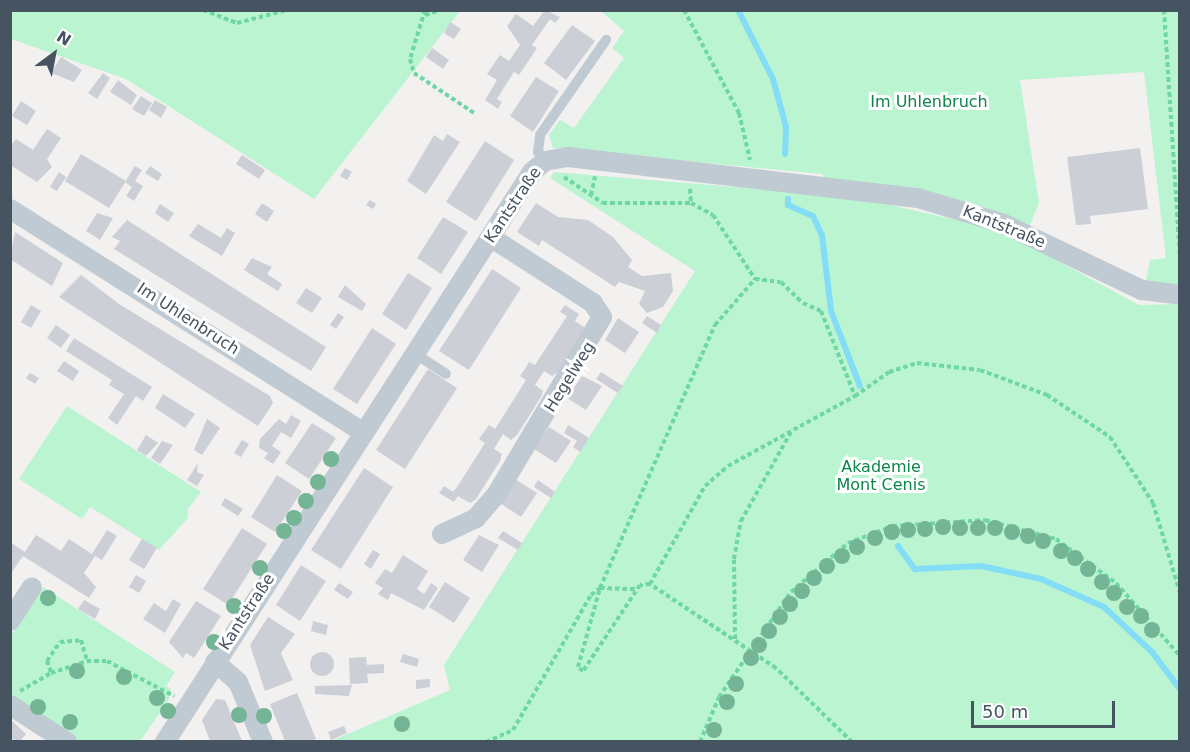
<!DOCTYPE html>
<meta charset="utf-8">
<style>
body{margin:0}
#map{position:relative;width:1190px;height:752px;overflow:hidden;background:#f3f0f0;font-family:"DejaVu Sans",sans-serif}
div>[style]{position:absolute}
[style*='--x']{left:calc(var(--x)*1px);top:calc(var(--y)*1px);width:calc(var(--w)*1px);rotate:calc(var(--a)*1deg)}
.green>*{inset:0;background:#baf4d1}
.stream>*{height:6px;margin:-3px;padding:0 3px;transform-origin:3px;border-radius:3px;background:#83ddf6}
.building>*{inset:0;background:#cccfd6}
.round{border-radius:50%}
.path>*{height:4px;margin-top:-2px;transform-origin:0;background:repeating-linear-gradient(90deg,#6ed7a4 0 4.5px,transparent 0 7.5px)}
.lane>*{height:10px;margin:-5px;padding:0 5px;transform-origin:5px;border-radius:5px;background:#bfcad3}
.street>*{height:20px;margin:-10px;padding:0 10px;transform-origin:10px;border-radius:10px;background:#bfcad3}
.trees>*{width:16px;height:16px;margin:-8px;border-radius:50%;background:#74b595}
span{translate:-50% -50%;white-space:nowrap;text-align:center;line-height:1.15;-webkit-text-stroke:6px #fff;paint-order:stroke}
.park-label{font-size:16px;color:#0d854a}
.street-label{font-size:16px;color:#465360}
.frame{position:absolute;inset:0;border:12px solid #465360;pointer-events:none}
.north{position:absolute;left:24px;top:24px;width:60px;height:60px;-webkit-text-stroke:4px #fff;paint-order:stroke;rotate:32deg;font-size:16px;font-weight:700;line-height:24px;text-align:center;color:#465360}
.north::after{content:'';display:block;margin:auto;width:21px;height:27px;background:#465360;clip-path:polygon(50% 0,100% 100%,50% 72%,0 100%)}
.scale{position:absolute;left:971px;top:701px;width:144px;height:27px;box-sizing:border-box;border:3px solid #465360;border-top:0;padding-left:8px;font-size:18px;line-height:21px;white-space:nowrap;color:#465360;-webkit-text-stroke:4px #fff;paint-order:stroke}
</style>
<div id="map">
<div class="green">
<i style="clip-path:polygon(10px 11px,460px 11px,314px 199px,126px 79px,11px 39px)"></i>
<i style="clip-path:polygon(601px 11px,1179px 11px,1179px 285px,1146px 281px,1150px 260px,1166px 258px,1144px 72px,1020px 80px,1039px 203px,1028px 230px,826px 180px,822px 174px,553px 148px,549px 135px,560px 120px,574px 128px,624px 58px,612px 48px,624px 31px)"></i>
<i style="clip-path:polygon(554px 172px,855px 197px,1001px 230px,1139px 305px,1179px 304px,1179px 741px,329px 742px,450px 690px,444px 665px,695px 271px,550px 178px)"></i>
<i style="clip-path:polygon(67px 406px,201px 492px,188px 509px,188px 518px,159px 550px,90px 507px,82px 519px,19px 479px)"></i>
<i style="clip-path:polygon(43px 587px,175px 672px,166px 686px,171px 689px,168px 701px,140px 741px,79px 741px,11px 697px,10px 637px)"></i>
</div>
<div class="stream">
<i style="--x:738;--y:10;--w:77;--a:63.1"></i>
<i style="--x:773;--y:79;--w:50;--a:74.8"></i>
<i style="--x:786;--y:127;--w:27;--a:92"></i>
<i style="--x:788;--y:199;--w:6;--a:90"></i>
<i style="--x:788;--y:205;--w:27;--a:24"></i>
<i style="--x:813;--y:216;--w:21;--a:65"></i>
<i style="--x:822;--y:235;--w:77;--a:83.2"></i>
<i style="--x:831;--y:311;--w:80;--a:68.9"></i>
<i style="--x:898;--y:546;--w:29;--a:54"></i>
<i style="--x:915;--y:569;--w:66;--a:-2.6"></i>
<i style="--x:981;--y:566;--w:61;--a:12.2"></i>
<i style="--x:1041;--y:579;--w:69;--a:24"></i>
<i style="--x:1104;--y:607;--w:66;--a:43.2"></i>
<i style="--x:1152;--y:652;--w:46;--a:52.9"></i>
</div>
<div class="building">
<i style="clip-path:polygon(545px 10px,560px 17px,555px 23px,550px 19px,532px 45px,537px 48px,519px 75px,514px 72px,497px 99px,502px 102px,498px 109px,485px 100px,497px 80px,487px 74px,500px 55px,509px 61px,520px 45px,507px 26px,516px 14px,533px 26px)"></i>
<i style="clip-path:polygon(450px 22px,461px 29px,454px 39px,444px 33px)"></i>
<i style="clip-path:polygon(572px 25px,595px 41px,566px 80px,544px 63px)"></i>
<i style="clip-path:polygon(432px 48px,449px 60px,443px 69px,426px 57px)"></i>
<i style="clip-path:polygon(61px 57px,82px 70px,74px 82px,51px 73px)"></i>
<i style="clip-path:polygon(103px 73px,110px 78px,97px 99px,88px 93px)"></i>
<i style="clip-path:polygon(536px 77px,559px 91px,533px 132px,510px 116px)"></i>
<i style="clip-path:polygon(118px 80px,137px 95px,131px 105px,110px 92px)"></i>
<i style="clip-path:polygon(141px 96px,152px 103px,144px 116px,132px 109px)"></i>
<i style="clip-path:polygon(155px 100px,167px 107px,161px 118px,149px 110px)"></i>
<i style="clip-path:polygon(21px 101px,36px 111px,27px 125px,12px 116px)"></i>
<i style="clip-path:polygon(47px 129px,61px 138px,47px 159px,52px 167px,37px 182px,10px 165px,10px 147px,16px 139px,33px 150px)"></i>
<i style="clip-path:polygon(447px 134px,460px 142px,426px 194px,407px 181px,434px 135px,443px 141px)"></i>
<i style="clip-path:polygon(485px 141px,514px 160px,476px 221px,446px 202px)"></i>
<i style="clip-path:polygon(1140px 148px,1148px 209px,1090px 216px,1091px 224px,1076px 225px,1067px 157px)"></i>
<i style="clip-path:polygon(81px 154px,126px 181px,109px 208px,65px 181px)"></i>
<i style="clip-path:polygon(242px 155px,265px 170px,259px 179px,236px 164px)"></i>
<i style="clip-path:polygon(135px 166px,142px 170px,135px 181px,143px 186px,134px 201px,126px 196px,132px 187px,125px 182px)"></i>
<i style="clip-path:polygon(150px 166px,162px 174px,158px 181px,145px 173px)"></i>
<i style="clip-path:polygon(345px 168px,352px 172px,347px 180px,340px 176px)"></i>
<i style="clip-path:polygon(59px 172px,66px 177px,57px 191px,50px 187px)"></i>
<i style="clip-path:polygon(370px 200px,376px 204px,373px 209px,366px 205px)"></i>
<i style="clip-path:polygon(262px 203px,274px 211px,267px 222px,255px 214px)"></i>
<i style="clip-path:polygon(536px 203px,558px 217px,588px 220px,613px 237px,632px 260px,628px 267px,642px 276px,671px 273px,673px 291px,663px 307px,647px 313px,639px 304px,645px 291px,619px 282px,615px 287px,542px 240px,539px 246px,517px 232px)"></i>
<i style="clip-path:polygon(160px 204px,174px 213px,168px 222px,155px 213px)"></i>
<i style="clip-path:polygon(97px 213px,113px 218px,100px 240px,86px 231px)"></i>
<i style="clip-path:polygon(443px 217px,468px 232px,441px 274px,417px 258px)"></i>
<i style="clip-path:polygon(127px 220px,326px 347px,311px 371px,114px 249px,120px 241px,112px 237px)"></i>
<i style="clip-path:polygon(198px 224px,221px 238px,227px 228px,235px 233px,222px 256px,189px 236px)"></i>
<i style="clip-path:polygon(15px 232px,63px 263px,52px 286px,10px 259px)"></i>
<i style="clip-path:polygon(252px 258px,272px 267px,267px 274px,282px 284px,278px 291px,244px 270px)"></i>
<i style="clip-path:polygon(492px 269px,521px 288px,469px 370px,439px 351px)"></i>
<i style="clip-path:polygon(408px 273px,432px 288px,406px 330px,382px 314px)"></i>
<i style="clip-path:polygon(81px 275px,119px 304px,270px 396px,273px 403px,258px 426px,59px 297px)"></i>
<i style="clip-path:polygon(345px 285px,366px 304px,362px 311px,338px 297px)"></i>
<i style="clip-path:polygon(306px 288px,322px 298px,312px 313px,296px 303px)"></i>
<i style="clip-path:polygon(31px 305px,41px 311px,31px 328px,21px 322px)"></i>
<i style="clip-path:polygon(565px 305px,579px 314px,575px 321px,584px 327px,582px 334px,558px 372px,552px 376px,544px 371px,535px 385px,543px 391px,541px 397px,517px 435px,511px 440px,503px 434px,494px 449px,502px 454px,500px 461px,476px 499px,470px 503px,458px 496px,454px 502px,439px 493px,444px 486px,453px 492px,457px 487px,485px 443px,479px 439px,489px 425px,495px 429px,526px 380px,520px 376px,525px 369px,529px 362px,535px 365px,567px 316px,560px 312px)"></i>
<i style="clip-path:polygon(338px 313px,344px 317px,336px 329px,330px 325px)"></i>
<i style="clip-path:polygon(647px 316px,661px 325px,657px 333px,642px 323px)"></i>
<i style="clip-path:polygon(618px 318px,639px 332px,625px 353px,605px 340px)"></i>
<i style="clip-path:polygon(56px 325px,70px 335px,61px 348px,47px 338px)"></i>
<i style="clip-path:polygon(372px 328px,396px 344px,357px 404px,333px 389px)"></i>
<i style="clip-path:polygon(74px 338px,152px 387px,143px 401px,136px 396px,117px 425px,108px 418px,124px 394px,109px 385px,112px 380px,66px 351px)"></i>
<i style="clip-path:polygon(64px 361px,79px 371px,73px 381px,57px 371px)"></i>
<i style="clip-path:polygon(428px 369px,457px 388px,405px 469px,376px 450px)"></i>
<i style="clip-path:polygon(601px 372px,623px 386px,618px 393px,596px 379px)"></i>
<i style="clip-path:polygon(30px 373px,39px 378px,35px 384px,26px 378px)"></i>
<i style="clip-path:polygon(582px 376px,602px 386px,586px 410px,567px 398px)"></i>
<i style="clip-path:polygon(163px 394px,195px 414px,185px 428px,155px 408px)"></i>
<i style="clip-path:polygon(291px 415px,301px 421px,291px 438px,281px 432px,272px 446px,281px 452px,273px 464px,264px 458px,268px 453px,259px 448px,260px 439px,279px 419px,286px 424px)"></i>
<i style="clip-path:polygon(207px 419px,220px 428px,202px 455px,194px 450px)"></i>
<i style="clip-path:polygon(312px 423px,336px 438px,309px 479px,285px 463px)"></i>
<i style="clip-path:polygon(568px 425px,589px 438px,580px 452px,573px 447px,577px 441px,564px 433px)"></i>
<i style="clip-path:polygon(549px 427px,571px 441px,556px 463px,534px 449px)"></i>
<i style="clip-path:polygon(146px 435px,158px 443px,146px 456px,137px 450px)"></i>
<i style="clip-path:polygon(242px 440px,249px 444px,241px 457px,234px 453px)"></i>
<i style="clip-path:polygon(162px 441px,173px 445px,160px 464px,151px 458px)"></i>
<i style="clip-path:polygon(198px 463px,197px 472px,204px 475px,197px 486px,187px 480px)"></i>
<i style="clip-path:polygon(364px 468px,393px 487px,341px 569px,311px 550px)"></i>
<i style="clip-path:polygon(277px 475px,302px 491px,275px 532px,251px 517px)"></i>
<i style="clip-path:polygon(515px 479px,537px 493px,521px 517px,500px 503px)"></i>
<i style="clip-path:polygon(538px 480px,555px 492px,551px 498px,534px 487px)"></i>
<i style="clip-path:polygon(225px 498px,243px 509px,238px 516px,221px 505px)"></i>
<i style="clip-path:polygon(242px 528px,267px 544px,228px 605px,203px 589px)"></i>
<i style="clip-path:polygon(107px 530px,117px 536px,102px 560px,95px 556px,84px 573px,96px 587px,89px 598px,23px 556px,10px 575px,10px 542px,25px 552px,36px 535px,61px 551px,69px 539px,92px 554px)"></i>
<i style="clip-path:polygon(503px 531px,522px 543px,518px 550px,498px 538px)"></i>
<i style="clip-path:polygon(479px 535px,499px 545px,482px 572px,463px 560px)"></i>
<i style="clip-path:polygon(142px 539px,157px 548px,144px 569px,129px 560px)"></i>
<i style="clip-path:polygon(373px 550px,380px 554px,371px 569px,364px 564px)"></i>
<i style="clip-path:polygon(403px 555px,428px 571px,417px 589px,424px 594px,431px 583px,438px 588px,424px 610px,391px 593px,388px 600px,378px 594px,383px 588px,375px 583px,385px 569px,392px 573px)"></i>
<i style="clip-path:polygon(301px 565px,326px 581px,300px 621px,276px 605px)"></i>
<i style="clip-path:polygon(136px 575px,146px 581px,139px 593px,129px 587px)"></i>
<i style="clip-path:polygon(445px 582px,470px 598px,454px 623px,429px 607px)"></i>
<i style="clip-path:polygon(339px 583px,353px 592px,348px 599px,334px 590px)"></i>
<i style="clip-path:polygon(173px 599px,181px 604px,165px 633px,143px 619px,154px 603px,166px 611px)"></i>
<i style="clip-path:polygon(84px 600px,100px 609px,95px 619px,78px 609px)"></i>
<i style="clip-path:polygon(196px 601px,221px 616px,194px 658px,186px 653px,183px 658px,169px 642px)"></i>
<i style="clip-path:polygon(268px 617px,295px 634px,281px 653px,293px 680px,265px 691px,250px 645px)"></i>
<i style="clip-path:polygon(313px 621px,328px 625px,326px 635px,311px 631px)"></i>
<i class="round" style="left:310px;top:652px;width:24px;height:24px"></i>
<i style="clip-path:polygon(403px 654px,419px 659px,417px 667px,400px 662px)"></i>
<i style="clip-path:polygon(366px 657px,367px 665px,384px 664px,384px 673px,367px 674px,368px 683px,350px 684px,349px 658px)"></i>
<i style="clip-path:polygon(430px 679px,430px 687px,416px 689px,416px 680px)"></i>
<i style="clip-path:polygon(352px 685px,349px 696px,315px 694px,315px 686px)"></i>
<i style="clip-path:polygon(297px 693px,316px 739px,308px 741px,285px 741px,270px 704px)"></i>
<i style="clip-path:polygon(216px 699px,225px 700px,242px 741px,210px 741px,202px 720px)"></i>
<i style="clip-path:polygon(10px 719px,26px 734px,19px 742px,10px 738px)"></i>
<i style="clip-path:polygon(344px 726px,347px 733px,331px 740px,328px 732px)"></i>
</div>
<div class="path">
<i style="--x:203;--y:10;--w:36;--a:21"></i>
<i style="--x:237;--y:23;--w:52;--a:-14.6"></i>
<i style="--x:425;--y:10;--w:51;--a:107"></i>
<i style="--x:410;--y:59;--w:15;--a:74"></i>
<i style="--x:414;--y:73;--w:72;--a:33.7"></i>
<i style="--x:684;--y:10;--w:117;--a:61.9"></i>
<i style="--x:739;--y:113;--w:48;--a:76.8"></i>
<i style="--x:1164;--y:10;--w:251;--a:86.3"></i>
<i style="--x:425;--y:15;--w:16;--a:-18"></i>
<i style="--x:564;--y:177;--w:47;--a:33.7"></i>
<i style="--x:603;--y:203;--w:88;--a:0"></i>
<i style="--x:690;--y:189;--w:14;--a:86"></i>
<i style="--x:691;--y:203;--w:25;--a:29"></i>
<i style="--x:713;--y:215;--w:77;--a:56.7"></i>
<i style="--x:591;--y:195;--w:19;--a:-78"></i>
<i style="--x:650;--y:584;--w:112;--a:-60.7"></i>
<i style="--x:705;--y:486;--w:30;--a:-41"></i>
<i style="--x:728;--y:466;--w:145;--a:-28.9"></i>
<i style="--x:735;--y:639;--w:80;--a:-90.7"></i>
<i style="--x:734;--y:559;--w:39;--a:-80"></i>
<i style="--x:741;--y:521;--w:104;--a:-60.7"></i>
<i style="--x:51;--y:672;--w:12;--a:-110"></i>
<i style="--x:47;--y:661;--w:23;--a:-56"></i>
<i style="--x:60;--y:642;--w:21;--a:-5"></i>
<i style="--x:81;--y:640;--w:22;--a:74"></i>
<i style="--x:20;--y:691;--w:36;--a:-30"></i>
<i style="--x:51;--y:673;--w:38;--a:-18"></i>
<i style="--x:87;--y:661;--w:20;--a:0"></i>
<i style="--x:107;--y:661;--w:76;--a:27.6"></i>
<i style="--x:486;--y:742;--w:30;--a:-24"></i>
<i style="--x:513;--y:730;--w:156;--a:-60"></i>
<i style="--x:591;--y:595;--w:11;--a:-38"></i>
<i style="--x:600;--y:588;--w:36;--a:2"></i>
<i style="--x:700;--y:742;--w:49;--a:-67.1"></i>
<i style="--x:719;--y:697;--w:127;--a:-55.6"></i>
<i style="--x:791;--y:592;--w:75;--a:-40.7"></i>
<i style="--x:848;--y:543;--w:48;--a:-20.7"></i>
<i style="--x:893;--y:526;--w:92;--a:-3.7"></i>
<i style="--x:985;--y:520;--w:73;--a:15"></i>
<i style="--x:1056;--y:539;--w:74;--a:36.3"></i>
<i style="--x:1116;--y:583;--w:97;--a:48.8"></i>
<i style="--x:852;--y:742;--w:106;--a:-135.8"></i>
<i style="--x:776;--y:668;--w:151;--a:-146.3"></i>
<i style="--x:650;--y:584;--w:10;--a:174"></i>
<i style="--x:640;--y:585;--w:103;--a:123.5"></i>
<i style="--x:583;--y:671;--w:6;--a:-141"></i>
<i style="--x:578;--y:667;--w:82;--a:-74.4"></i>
<i style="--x:600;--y:588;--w:287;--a:-66.4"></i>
<i style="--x:715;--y:325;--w:61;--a:-49"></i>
<i style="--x:755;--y:279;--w:26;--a:7"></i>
<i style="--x:781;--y:282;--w:30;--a:44"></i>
<i style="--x:803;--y:303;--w:20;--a:24"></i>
<i style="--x:821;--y:311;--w:92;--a:68.2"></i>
<i style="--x:855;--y:396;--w:42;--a:-35.2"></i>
<i style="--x:889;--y:372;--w:29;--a:-18"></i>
<i style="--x:917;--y:363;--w:63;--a:6.3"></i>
<i style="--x:980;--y:370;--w:72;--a:20.5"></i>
<i style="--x:1047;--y:395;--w:76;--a:33.7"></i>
<i style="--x:1110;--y:437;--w:79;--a:56.9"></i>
<i style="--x:1153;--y:503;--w:94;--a:73.3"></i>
</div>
<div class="lane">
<i style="--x:545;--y:161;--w:11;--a:-128"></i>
<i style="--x:538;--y:152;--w:17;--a:-83"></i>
<i style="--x:540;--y:135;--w:116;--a:-55.2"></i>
<i style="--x:414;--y:353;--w:38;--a:33"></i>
</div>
<div class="street">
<i style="--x:10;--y:209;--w:418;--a:32.3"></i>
<i style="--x:442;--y:534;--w:38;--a:-25"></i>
<i style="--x:476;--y:518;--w:30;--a:-49"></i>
<i style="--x:496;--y:495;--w:207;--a:-59.2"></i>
<i style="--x:602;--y:317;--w:17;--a:-123"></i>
<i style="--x:593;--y:303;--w:122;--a:-147.3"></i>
<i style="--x:10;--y:621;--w:40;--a:-57.1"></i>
<i style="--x:215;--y:662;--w:30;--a:41"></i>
<i style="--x:238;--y:682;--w:65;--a:67.4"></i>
<i style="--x:10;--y:705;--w:68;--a:33"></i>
<i style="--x:165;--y:742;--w:678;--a:-57.22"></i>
<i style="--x:532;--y:172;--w:17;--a:-40"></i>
<i style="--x:545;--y:161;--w:23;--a:-10"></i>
<i style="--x:568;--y:157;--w:352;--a:6.7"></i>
<i style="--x:918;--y:198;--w:90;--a:16.8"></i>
<i style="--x:1004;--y:224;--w:153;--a:25.6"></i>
<i style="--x:1142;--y:290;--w:38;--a:7"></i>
</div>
<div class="trees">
<i style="left:331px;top:459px"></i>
<i style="left:318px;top:482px"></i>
<i style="left:306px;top:501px"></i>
<i style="left:294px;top:518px"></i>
<i style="left:943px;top:527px"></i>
<i style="left:960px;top:528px"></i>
<i style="left:978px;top:528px"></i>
<i style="left:995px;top:528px"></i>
<i style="left:925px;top:529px"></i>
<i style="left:908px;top:530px"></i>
<i style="left:284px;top:531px"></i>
<i style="left:892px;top:532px"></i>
<i style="left:1012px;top:532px"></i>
<i style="left:1028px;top:536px"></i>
<i style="left:875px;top:538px"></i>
<i style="left:1043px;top:541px"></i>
<i style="left:857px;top:547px"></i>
<i style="left:1061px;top:551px"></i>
<i style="left:842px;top:556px"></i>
<i style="left:1075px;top:558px"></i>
<i style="left:827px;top:566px"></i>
<i style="left:260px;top:568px"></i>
<i style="left:1088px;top:569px"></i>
<i style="left:814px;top:578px"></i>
<i style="left:1102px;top:582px"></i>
<i style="left:802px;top:591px"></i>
<i style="left:1114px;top:593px"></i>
<i style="left:48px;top:598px"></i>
<i style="left:790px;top:604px"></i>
<i style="left:234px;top:606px"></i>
<i style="left:1127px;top:607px"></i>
<i style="left:1141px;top:616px"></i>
<i style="left:780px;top:617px"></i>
<i style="left:1152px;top:630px"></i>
<i style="left:769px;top:631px"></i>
<i style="left:214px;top:642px"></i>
<i style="left:759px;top:645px"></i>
<i style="left:751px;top:658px"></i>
<i style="left:77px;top:671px"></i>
<i style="left:124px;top:677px"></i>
<i style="left:736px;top:684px"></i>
<i style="left:157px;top:698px"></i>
<i style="left:727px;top:702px"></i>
<i style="left:38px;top:707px"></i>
<i style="left:168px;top:711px"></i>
<i style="left:239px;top:715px"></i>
<i style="left:264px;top:716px"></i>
<i style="left:70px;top:722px"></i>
<i style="left:402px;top:724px"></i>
<i style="left:714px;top:730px"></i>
</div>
<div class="park-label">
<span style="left:929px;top:102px">Im Uhlenbruch</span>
<span style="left:881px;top:476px">Akademie<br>Mont Cenis</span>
</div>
<div class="street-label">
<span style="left:513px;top:205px;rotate:-56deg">Kantstraße</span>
<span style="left:1004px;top:227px;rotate:22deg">Kantstraße</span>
<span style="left:188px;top:319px;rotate:33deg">Im Uhlenbruch</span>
<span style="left:570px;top:377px;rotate:-58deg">Hegelweg</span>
<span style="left:247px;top:612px;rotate:-57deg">Kantstraße</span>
</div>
<div class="frame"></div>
<div class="north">N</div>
<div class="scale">50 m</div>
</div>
